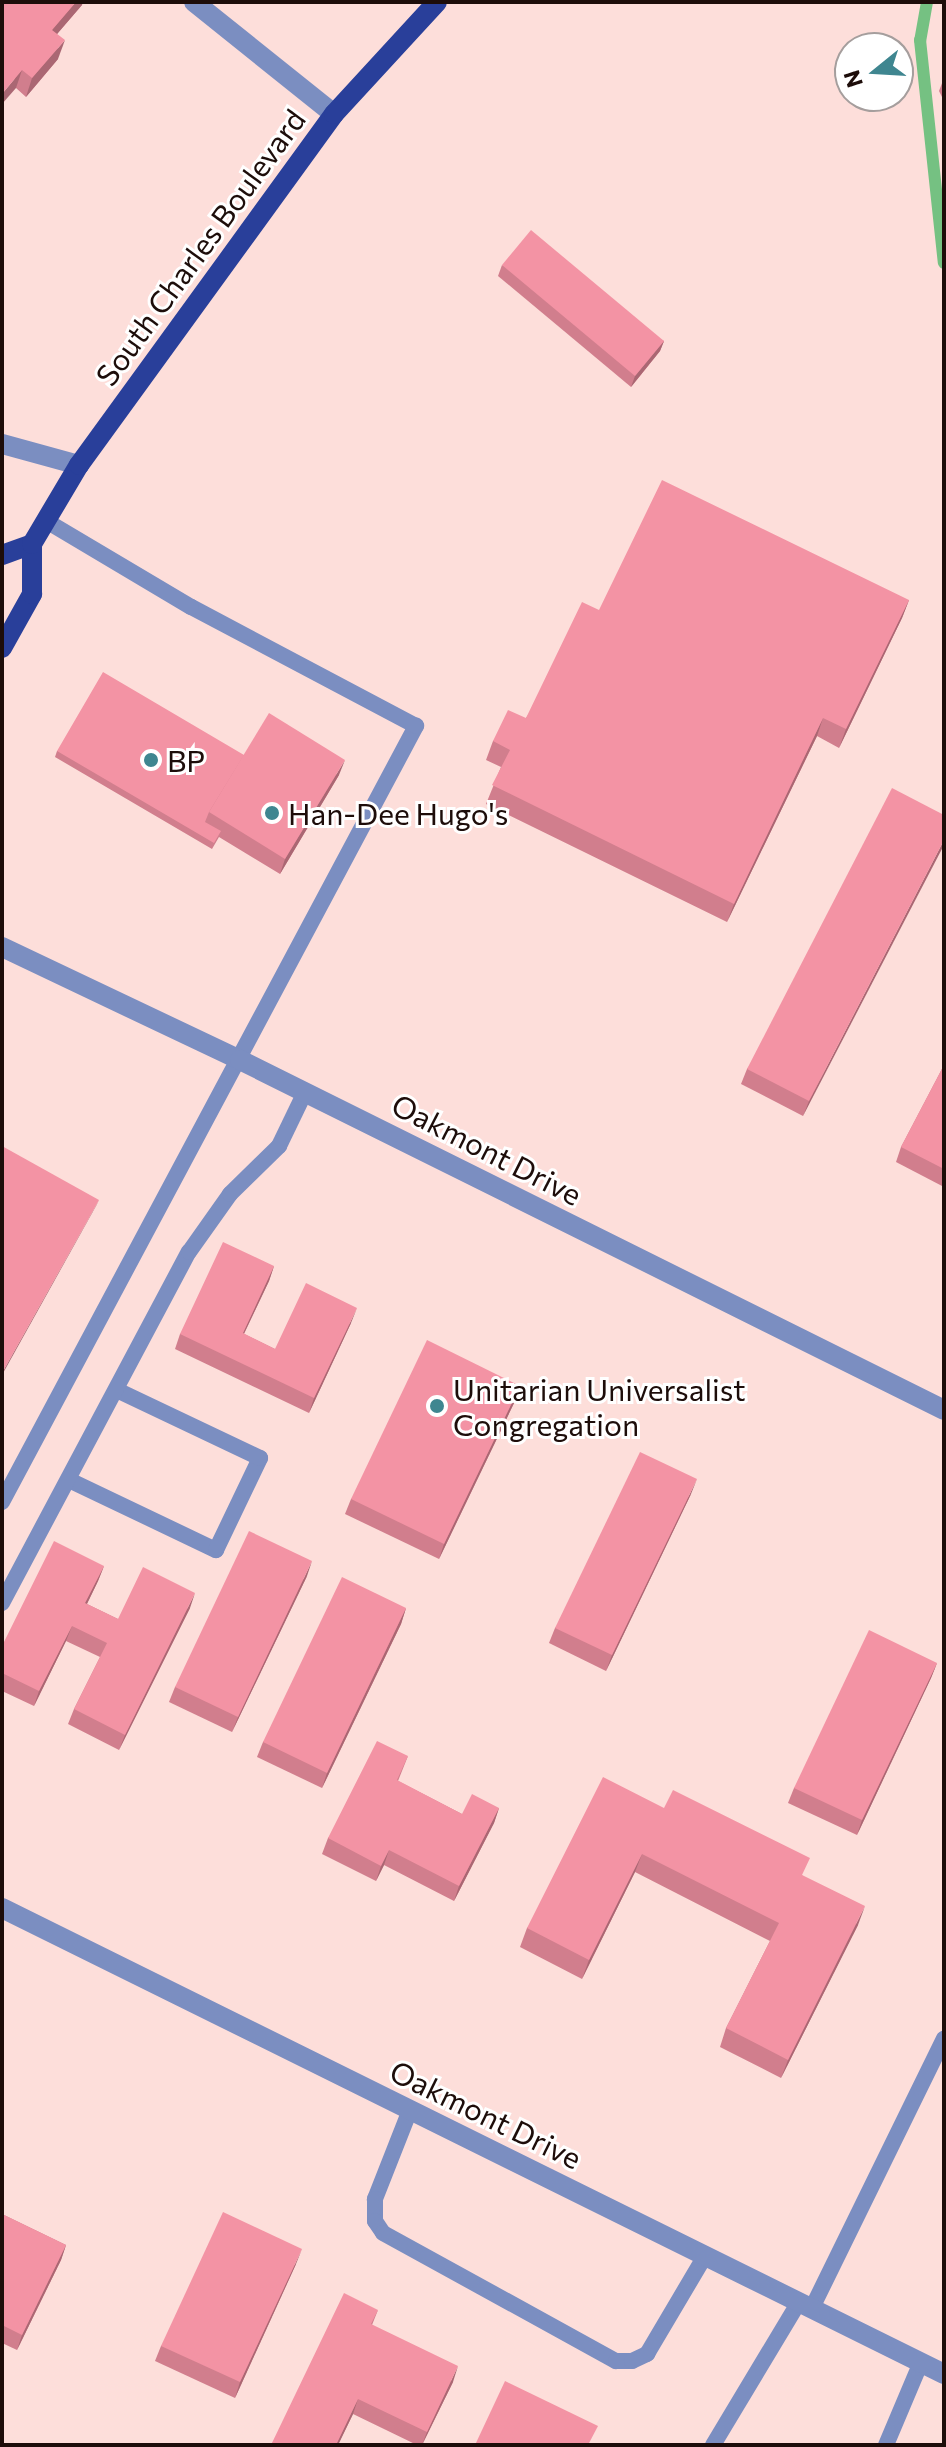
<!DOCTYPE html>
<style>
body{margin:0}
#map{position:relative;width:946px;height:2447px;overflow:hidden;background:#fddeda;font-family:Commissioner,sans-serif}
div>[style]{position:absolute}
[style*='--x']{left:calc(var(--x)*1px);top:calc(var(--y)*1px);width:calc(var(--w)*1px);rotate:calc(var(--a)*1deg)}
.stream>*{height:12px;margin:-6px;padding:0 6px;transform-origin:6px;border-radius:6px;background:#75c182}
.lane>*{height:16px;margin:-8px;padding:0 8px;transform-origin:8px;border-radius:8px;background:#7b8ec1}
.street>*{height:20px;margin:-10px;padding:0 10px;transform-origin:10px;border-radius:10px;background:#7b8ec1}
.primary>*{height:20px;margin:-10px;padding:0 10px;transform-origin:10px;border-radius:10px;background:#293f9a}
.wall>*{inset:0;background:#d17e8d}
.shaded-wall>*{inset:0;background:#aa6773}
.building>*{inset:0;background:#f393a4}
.dots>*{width:22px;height:22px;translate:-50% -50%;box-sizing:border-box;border:4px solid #fff;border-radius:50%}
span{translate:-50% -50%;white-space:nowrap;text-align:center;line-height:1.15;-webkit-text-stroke:6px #fff;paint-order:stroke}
.street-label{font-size:30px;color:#1d0d0a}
.poi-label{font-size:30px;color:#1d0d0a}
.left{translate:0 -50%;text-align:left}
.frame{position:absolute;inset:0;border:4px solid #1d0d0a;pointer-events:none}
.north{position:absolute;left:834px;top:32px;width:80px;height:80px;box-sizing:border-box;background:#fff;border:2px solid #a59e9d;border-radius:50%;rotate:252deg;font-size:22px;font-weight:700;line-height:32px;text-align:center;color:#1d0d0a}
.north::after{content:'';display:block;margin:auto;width:28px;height:36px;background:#3f8690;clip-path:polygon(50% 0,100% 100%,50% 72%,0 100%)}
</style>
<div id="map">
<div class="stream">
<i style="--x:927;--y:2;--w:39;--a:100"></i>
<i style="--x:920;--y:40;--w:224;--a:83.9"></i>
</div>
<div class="lane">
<i style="--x:69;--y:1480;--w:163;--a:25.5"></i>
<i style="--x:216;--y:1550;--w:102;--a:-64.4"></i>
<i style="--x:260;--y:1458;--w:158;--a:-154.6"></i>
<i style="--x:2;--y:1502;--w:880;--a:-61.92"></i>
<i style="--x:416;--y:726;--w:255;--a:-152.1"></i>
<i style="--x:191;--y:607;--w:169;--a:-149.3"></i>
<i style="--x:2;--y:1603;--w:398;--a:-62"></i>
<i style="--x:189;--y:1252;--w:71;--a:-54.7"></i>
<i style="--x:230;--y:1194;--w:69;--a:-44.4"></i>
<i style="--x:279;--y:1146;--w:60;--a:-64.3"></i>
<i style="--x:410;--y:2110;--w:96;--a:111.5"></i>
<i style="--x:375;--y:2199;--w:22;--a:90"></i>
<i style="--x:375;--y:2221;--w:14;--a:56"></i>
<i style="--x:383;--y:2233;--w:266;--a:28.8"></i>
<i style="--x:616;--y:2361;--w:16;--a:0"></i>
<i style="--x:632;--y:2361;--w:17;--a:-25"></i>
<i style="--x:647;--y:2354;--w:114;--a:-59.4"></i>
<i style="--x:812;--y:2308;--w:300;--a:-63.9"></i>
<i style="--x:713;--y:2445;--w:167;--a:-59"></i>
<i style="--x:886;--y:2445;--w:90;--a:-67.1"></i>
</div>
<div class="street">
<i style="--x:194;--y:2;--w:179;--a:38.7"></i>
<i style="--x:2;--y:444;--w:80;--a:15.3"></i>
<i style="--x:2;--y:947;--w:263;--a:25.4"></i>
<i style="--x:240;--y:1060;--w:786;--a:26.43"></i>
<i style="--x:2;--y:1908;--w:1051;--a:26.32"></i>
</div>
<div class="primary">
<i style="--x:2;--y:555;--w:32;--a:-20"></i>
<i style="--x:2;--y:648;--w:62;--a:-60.9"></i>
<i style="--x:32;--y:594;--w:50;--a:-90"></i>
<i style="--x:32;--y:544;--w:92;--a:-59.3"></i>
<i style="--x:79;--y:465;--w:434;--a:-54"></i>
<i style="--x:334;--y:114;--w:152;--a:-47.4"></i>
</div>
<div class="wall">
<i style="clip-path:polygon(2px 2px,82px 5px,57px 34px,58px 59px,26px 97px,16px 88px)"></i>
<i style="clip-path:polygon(944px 78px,944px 101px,939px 91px)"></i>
<i style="clip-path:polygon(502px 265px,664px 341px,660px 351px,631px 387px,498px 276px)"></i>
<i style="clip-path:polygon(909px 600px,902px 618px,839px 748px,817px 736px,727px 922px,486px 804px,501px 767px,486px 760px,493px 741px,526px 718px,599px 610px)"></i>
<i style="clip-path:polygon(57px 751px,244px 755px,339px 775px,280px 874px,219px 837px,212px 849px,55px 757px)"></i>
<i style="clip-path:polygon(944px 815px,803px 1116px,741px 1084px,747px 1069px)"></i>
<i style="clip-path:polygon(944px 1065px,944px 1187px,896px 1162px,901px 1147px)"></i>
<i style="clip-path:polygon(274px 1266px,269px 1281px,244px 1334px,275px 1349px,351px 1323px,309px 1413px,175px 1349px,180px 1334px)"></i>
<i style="clip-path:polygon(515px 1401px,439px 1559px,345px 1514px,351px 1499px)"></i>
<i style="clip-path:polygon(691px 1494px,606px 1671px,549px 1643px,555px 1628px)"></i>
<i style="clip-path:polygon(104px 1566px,98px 1581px,87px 1604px,118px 1619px,190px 1608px,119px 1750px,68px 1724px,74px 1709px,100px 1657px,66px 1641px,34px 1706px,2px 1691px,2px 1646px)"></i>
<i style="clip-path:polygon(307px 1576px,232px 1732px,169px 1702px,175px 1687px)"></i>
<i style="clip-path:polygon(406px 1608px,401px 1624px,322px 1788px,257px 1757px,263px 1742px)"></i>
<i style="clip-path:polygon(937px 1663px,931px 1678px,857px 1835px,788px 1803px,794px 1788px)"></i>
<i style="clip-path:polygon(408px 1756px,398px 1781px,462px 1814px,499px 1808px,494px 1823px,454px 1901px,384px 1865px,376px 1881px,322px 1854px,328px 1838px)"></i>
<i style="clip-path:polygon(664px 1808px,803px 1876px,858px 1925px,781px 2078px,720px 2047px,726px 2028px,770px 1941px,635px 1872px,582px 1979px,520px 1947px,527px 1928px)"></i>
<i style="clip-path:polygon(2px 2214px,66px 2245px,61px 2260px,17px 2350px,2px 2343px)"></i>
<i style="clip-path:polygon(296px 2264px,235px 2398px,155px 2361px,161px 2346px)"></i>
<i style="clip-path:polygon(378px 2310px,372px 2325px,453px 2382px,422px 2445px,417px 2445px,353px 2414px,338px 2445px,271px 2445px)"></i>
</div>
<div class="shaded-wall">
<i style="clip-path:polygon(76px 2px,83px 2px,82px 5px,45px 48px,52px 30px)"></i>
<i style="clip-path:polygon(65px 40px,58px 59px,26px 97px,32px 78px)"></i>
<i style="clip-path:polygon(22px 70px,16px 88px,2px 104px,2px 94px)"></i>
<i style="clip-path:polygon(664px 341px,660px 351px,631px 387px,635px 376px)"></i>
<i style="clip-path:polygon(909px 600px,902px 618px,839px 748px,846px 729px)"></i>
<i style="clip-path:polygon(823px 718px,817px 736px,727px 922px,734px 904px)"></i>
<i style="clip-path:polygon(345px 760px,339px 775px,280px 874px,285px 859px)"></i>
<i style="clip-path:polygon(944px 840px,944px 845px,803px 1116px,809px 1101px)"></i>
<i style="clip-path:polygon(99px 1200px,96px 1206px,2px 1375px,2px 1373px)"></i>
<i style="clip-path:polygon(274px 1266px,269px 1281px,237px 1348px,243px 1333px)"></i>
<i style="clip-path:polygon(357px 1308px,351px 1323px,309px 1413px,314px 1398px)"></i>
<i style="clip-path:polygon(520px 1386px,515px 1401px,439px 1559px,444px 1544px)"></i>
<i style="clip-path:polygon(697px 1479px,691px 1494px,606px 1671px,612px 1655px)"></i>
<i style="clip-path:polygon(312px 1561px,307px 1576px,232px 1732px,238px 1717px)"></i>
<i style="clip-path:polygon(104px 1566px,98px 1581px,80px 1618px,85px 1603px)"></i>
<i style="clip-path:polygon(195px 1593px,190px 1608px,119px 1750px,125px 1735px)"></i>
<i style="clip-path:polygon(406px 1608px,401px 1624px,322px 1788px,327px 1773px)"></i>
<i style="clip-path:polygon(72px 1626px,66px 1641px,34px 1706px,39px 1691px)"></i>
<i style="clip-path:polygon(937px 1663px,931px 1678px,857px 1835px,862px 1820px)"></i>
<i style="clip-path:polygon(499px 1808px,494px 1823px,454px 1901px,459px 1886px)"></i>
<i style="clip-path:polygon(389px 1850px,384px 1865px,376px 1881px,381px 1866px)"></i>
<i style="clip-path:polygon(642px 1854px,635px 1872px,582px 1979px,589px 1960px)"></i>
<i style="clip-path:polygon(865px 1906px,858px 1925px,781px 2078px,788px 2060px)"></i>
<i style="clip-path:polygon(66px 2245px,61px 2260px,17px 2350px,22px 2335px)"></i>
<i style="clip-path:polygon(302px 2249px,296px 2264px,235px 2398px,240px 2382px)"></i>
<i style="clip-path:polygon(458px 2366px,453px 2382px,422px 2445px,427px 2432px)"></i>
<i style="clip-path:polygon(358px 2399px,353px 2414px,338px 2445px,336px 2445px)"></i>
</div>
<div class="building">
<i style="clip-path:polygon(2px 2px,76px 2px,52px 30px,65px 40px,32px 78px,22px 70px,2px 94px)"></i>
<i style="clip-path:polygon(531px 230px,664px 341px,635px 376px,502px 265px)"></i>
<i style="clip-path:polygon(662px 480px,909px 600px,846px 729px,823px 718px,734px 904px,492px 785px,510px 750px,493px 741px,508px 710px,526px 718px,582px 602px,599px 610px)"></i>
<i style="clip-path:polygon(103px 672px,244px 755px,209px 812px,205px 822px,221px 831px,214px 843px,57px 751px)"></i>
<i style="clip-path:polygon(269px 713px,345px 760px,285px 859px,209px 812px)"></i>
<i style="clip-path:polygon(892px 788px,944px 815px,944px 840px,809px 1101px,747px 1069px)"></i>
<i style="clip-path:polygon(944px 1065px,944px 1169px,901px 1147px)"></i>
<i style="clip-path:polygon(2px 1146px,99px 1200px,2px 1373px)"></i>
<i style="clip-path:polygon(223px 1242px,274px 1266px,243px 1333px,275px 1349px,306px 1283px,357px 1308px,314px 1398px,180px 1334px)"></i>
<i style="clip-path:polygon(427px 1340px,520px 1386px,444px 1544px,351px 1499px)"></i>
<i style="clip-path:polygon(640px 1452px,697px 1479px,612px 1655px,555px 1628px)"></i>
<i style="clip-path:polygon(249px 1531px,312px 1561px,238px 1717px,175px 1687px)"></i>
<i style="clip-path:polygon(54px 1541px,104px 1566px,85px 1603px,118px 1619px,143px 1567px,195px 1593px,125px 1735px,74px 1709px,107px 1643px,72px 1626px,39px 1691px,2px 1673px,2px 1646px)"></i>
<i style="clip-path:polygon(342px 1577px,406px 1608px,327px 1773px,263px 1742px)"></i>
<i style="clip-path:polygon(869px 1630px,937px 1663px,862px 1820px,794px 1788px)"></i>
<i style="clip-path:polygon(377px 1741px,408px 1756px,397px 1780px,462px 1814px,472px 1794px,499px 1808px,459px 1886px,389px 1850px,381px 1866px,328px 1838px)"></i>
<i style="clip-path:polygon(603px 1777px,664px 1808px,673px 1790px,810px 1858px,802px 1875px,865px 1906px,788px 2060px,726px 2028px,779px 1923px,642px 1854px,589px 1960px,527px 1928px)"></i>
<i style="clip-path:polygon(223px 2212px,302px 2249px,240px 2382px,161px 2346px)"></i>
<i style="clip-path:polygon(2px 2214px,66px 2245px,22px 2335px,2px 2325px)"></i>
<i style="clip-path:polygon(344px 2293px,378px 2310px,371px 2324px,458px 2366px,427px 2432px,358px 2399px,336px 2445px,271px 2445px)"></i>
<i style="clip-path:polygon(505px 2381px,598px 2426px,588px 2445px,475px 2445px)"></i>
</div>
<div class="dots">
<i style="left:151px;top:760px;background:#3f8690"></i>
<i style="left:272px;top:813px;background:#3f8690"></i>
<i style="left:437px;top:1406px;background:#3f8690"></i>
</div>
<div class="street-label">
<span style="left:200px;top:247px;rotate:-54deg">South Charles Boulevard</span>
<span style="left:487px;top:1149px;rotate:27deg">Oakmont Drive</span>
<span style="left:486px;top:2114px;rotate:26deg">Oakmont Drive</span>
</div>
<div class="poi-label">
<span class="left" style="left:167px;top:760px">BP</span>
<span class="left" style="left:288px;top:813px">Han-Dee Hugo's</span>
<span class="left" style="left:453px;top:1406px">Unitarian Universalist<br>Congregation</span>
</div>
<div class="frame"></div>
<div class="north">N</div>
</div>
